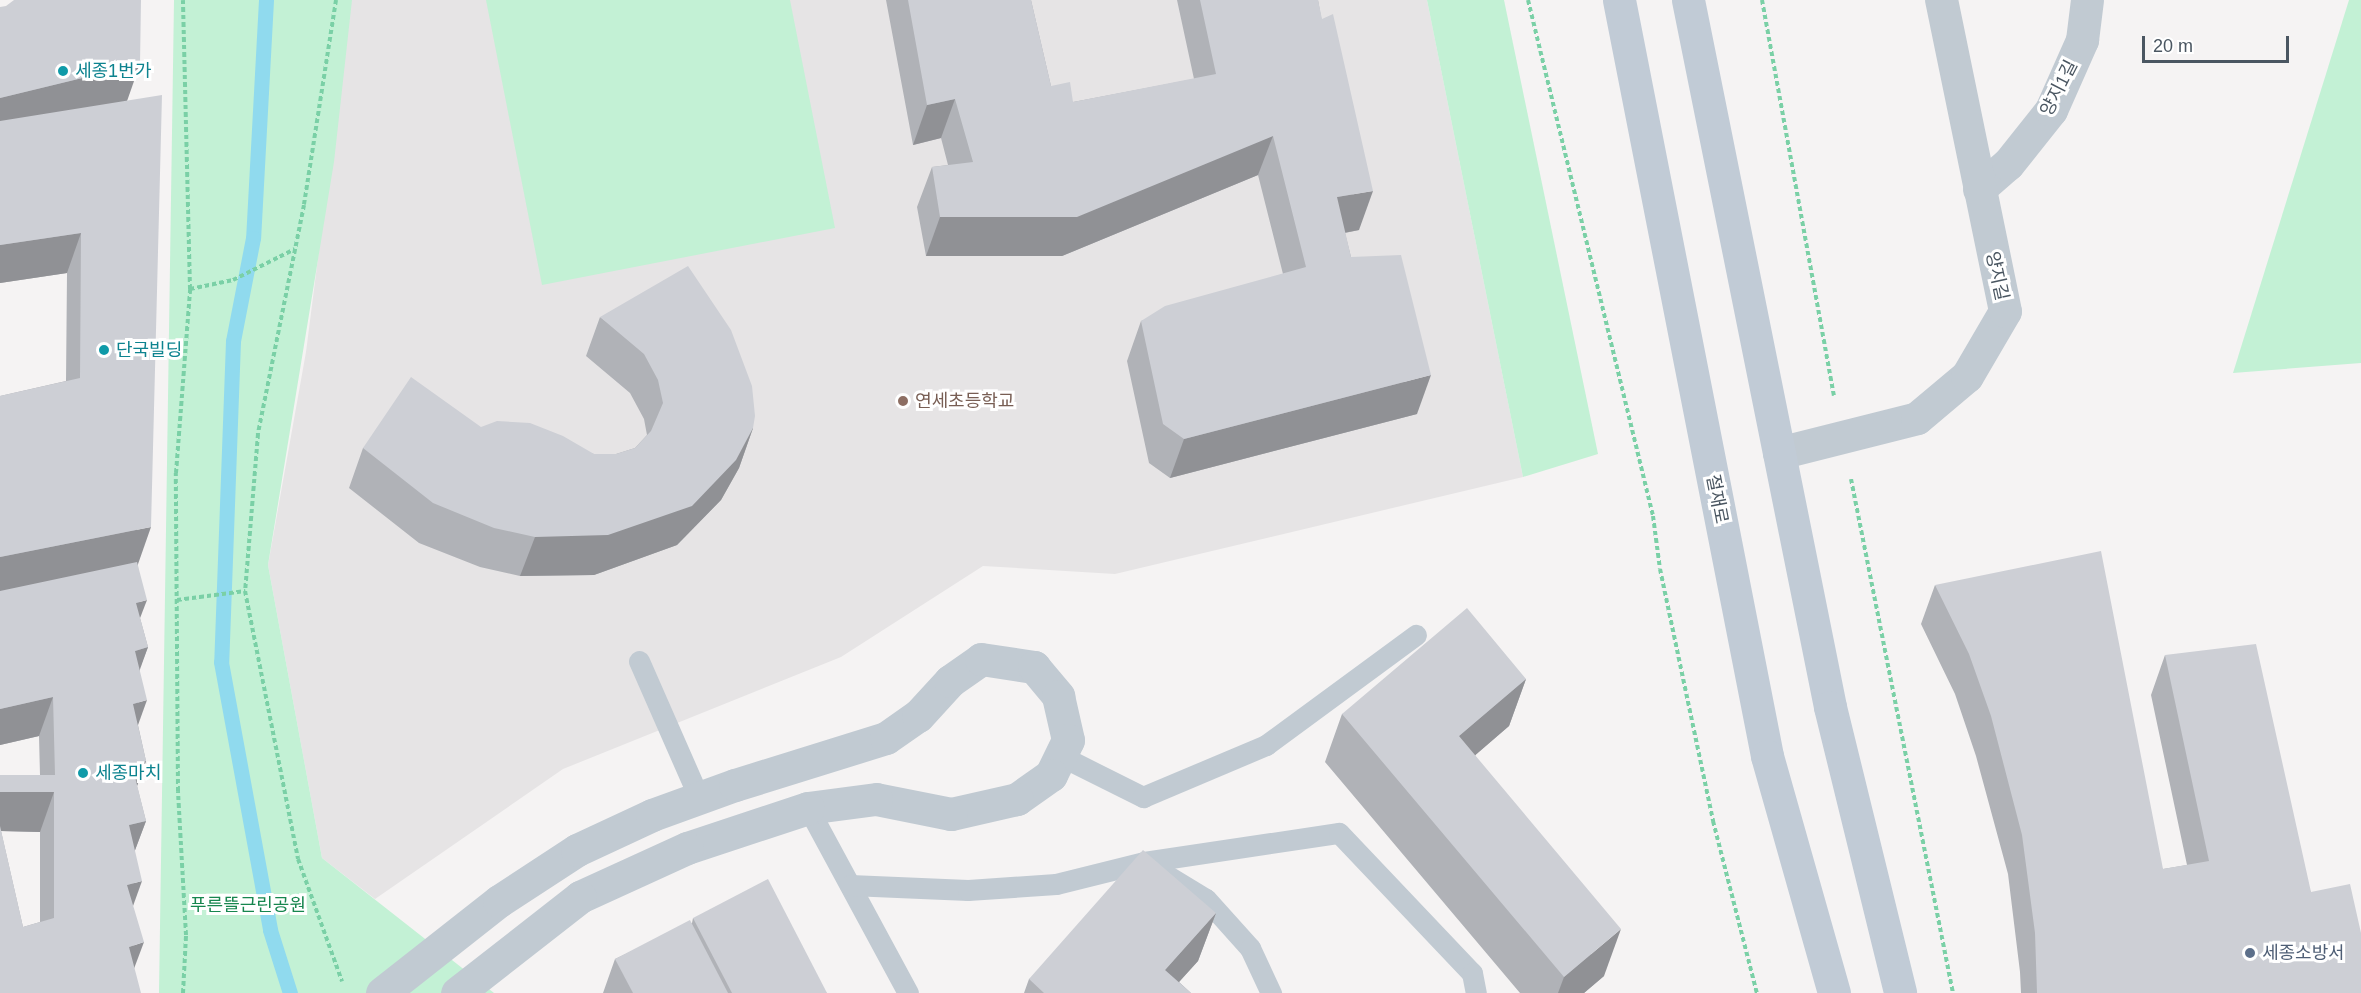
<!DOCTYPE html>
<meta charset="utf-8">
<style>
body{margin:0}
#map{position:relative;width:2361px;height:993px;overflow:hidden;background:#f5f3f3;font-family:Helvetica,"Noto Sans KR",sans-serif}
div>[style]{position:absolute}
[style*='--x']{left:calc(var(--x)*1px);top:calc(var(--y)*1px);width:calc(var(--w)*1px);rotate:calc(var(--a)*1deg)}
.education>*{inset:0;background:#e6e4e5}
.green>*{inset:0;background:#c3f1d5}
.stream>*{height:15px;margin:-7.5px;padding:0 7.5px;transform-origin:7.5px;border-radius:7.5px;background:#90daee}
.path>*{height:4px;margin-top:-2px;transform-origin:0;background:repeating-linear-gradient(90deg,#7ad0a6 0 4.5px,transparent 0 7.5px)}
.lane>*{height:21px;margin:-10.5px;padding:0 10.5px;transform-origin:10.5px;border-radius:10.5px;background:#c1cad2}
.street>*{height:33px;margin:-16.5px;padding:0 16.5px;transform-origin:16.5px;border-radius:16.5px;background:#c1cad2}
.secondary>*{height:33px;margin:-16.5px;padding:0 16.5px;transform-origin:16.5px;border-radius:16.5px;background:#c1cbd6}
.wall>*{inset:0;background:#b0b2b7}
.shaded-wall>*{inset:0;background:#909195}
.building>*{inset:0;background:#cdcfd5}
.dots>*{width:16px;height:16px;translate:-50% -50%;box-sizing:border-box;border:3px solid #fff;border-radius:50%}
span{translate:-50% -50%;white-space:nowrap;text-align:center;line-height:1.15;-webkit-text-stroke:6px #fff;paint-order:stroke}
.culture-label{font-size:18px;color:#0d838f}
.left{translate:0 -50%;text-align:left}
.street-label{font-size:18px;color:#4a5661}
.education-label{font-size:18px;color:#785e54}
.park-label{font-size:18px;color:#17864f}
.service-label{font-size:18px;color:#4e5e75}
.scale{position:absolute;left:2142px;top:36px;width:147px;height:27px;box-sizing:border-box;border:3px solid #4a5661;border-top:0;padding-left:8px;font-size:18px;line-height:21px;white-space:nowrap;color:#4a5661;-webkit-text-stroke:4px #fff;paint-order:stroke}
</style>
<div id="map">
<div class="education">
<i style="clip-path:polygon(351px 0,1427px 0,1523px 477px,1115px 574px,983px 566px,841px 657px,563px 769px,375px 899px,322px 858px,268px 565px,306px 352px)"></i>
</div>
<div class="green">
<i style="clip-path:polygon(174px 0,352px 0,334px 162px,268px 565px,322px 858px,494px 993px,159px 993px)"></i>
<i style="clip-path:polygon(486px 0,790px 0,835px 228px,542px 285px)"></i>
<i style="clip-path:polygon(1427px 0,1504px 0,1598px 454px,1523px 477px)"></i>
<i style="clip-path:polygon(2349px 0,2361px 0,2361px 363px,2233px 373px)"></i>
</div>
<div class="stream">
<i style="--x:266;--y:0;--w:238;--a:93.1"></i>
<i style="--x:253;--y:238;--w:105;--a:101"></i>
<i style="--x:233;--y:341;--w:321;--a:92.1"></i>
<i style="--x:221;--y:662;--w:272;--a:79.6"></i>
<i style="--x:270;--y:930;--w:66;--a:72.4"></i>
</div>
<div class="path">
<i style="--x:336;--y:0;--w:207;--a:98.9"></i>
<i style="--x:304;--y:205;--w:234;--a:101.4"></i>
<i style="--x:258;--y:434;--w:158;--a:94.7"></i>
<i style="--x:245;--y:591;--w:273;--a:78.8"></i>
<i style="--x:298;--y:859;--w:130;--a:70.2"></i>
<i style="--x:1528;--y:0;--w:531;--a:76.38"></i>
<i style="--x:1653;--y:516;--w:53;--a:82.5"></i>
<i style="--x:1660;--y:569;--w:258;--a:78.1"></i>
<i style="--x:1713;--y:821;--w:178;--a:75.7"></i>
<i style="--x:1762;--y:0;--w:402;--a:79.7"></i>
<i style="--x:190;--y:289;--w:44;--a:-11.8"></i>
<i style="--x:233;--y:280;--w:69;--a:-26.6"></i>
<i style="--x:1851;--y:479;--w:524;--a:78.78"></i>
<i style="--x:177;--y:600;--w:69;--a:-7.5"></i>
<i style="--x:183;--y:993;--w:58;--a:-87"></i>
<i style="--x:186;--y:935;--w:144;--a:-93.2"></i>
<i style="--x:178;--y:791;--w:318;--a:-90.4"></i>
<i style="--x:176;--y:473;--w:185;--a:-85.6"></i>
<i style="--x:190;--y:289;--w:289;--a:-91.4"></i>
</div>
<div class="lane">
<i style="--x:639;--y:661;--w:150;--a:66.3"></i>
<i style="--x:1061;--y:756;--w:92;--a:26.6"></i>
<i style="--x:1143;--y:797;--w:134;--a:-22.9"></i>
<i style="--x:1266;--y:745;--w:186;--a:-36.3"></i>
<i style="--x:808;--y:808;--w:210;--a:61.6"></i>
<i style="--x:1163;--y:873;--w:50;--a:31.2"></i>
<i style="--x:1206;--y:899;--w:66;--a:48.1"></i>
<i style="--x:1250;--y:948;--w:50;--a:65"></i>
<i style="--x:850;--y:885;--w:118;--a:2.4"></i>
<i style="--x:968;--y:890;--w:88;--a:-3.9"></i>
<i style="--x:1056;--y:884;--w:91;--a:-14"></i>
<i style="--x:1144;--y:862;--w:197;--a:-8.5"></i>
<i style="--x:1339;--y:833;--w:193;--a:46.5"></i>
<i style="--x:1472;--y:973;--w:20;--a:79"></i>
</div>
<div class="street">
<i style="--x:1979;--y:189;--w:38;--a:-41"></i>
<i style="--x:2008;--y:164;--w:69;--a:-51.5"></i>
<i style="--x:2051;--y:110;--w:77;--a:-66.1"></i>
<i style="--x:2082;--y:40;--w:40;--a:-82.9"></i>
<i style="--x:1779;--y:453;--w:142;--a:-14.2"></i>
<i style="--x:1917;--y:418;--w:65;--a:-40"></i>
<i style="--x:1967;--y:376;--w:75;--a:-59.7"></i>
<i style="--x:2005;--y:311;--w:318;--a:-101.6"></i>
<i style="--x:382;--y:993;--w:149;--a:-38.2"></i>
<i style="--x:499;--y:901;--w:93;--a:-33.2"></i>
<i style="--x:577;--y:850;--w:83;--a:-25"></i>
<i style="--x:652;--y:815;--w:88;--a:-19.9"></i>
<i style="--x:735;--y:785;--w:158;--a:-17.3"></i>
<i style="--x:886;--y:738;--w:39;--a:-35"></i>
<i style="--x:918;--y:716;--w:47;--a:-47.6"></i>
<i style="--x:950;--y:681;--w:38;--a:-35"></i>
<i style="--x:981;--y:659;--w:54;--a:8.6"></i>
<i style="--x:1034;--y:667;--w:38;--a:50"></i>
<i style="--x:1058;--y:696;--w:45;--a:77.2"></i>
<i style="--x:1068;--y:740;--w:39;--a:116"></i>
<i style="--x:1051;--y:775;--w:42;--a:144.8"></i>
<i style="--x:1017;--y:799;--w:68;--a:167.2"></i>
<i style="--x:951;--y:814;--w:76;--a:-168.7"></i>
<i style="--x:876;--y:799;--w:69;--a:172.5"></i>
<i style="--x:808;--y:808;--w:127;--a:161.7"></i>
<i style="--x:687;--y:848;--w:118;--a:155.4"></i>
<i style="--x:580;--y:897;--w:156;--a:142"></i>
</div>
<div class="secondary">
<i style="--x:1619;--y:0;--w:770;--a:78.92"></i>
<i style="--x:1767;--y:756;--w:246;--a:74.2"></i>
<i style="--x:1688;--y:0;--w:721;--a:78.64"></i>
<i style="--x:1830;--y:707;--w:294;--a:76.2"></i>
</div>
<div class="wall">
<i style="clip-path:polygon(886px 0,1031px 0,1051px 86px,1073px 102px,1194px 79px,1177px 0,1318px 0,1359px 230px,1345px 233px,1351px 257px,1417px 414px,1170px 478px,1149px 463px,1127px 361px,1141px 321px,1283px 274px,1258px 175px,1062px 256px,926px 256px,917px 207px,932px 167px,948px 165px,941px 138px,913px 145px)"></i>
<i style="clip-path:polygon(evenodd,0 7px,127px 100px,138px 565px,140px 618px,148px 647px,139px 670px,138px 725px,146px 761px,137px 786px,146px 821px,135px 850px,133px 906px,134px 968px,0 993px,0 775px,40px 775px,39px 736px,0 745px,0 396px,66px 381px,67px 273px,0 283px,0 7px,1px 831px,40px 832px,40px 922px,23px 927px,1px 831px)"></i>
<i style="clip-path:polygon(600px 317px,753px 428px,739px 468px,721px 500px,677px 545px,594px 575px,520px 576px,480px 567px,419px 543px,349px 488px,363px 448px,481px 427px,594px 454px,616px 454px,635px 448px,647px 435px,644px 419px,630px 393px,586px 356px)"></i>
<i style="clip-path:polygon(1935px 585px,2163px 869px,2187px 865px,2151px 695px,2165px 655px,2311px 892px,2361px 993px,2021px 993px,2020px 972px,2008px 874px,1976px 756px,1955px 694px,1921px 624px)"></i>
<i style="clip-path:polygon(1526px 679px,1509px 726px,1475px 755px,1604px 976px,1584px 993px,1520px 993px,1325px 762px,1342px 714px)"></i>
<i style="clip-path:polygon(1216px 913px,1198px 961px,1179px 982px,1191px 993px,1024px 993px,1029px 979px)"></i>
<i style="clip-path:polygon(693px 918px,827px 993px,603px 993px,615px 959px,692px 923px)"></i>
</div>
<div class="shaded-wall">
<i style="clip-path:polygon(140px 64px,126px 104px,0 134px,0 98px)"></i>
<i style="clip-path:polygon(955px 99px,941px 138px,913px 145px,927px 105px)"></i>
<i style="clip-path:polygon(1273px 136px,1258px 175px,1062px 256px,926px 256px,940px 217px)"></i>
<i style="clip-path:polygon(1373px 191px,1359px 230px,1322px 237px,1337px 197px)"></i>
<i style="clip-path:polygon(81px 233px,67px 273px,0 283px,0 245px)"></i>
<i style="clip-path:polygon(1431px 375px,1417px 414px,1170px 478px,1184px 439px)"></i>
<i style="clip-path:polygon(753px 428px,739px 468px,721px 500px,677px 545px,594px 575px,520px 576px,535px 537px)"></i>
<i style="clip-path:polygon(151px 527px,137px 567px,0 594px,0 557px)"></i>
<i style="clip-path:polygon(147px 600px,132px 639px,136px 603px)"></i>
<i style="clip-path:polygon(148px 647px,134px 686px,135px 651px)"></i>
<i style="clip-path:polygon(1526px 679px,1509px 726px,1442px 784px,1459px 736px)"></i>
<i style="clip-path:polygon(53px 697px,39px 736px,0 745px,0 709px)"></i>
<i style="clip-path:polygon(147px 700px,133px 739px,133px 704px)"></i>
<i style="clip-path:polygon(146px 761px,132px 800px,132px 765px)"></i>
<i style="clip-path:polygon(0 792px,54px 792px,40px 832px,0 831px)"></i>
<i style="clip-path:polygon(146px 821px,131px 861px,129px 825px)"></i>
<i style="clip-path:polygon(142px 881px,128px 920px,127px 885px)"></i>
<i style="clip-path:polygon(1216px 913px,1198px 961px,1169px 993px,1165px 970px)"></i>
<i style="clip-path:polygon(1621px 929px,1604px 976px,1584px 993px,1558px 993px,1564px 977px)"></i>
<i style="clip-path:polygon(144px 942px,129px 982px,129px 947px)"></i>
</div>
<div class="building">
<i style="clip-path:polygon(14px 0,141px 0,140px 64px,0 98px,0 7px,6px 6px)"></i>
<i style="clip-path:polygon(908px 0,1031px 0,1051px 86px,1070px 82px,1073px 102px,1216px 74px,1200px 0,1318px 0,1322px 19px,1333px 14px,1373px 191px,1337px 197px,1351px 257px,1401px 255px,1431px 375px,1184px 439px,1163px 424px,1141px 321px,1165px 306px,1306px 267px,1273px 136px,1077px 217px,940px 217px,932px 167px,973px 162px,955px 99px,927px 105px)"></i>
<i style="clip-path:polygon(162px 95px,151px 527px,0 557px,0 396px,80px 378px,81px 233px,0 245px,0 121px)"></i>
<i style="clip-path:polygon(688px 266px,731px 330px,752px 386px,755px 416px,753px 428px,736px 460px,692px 506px,608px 535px,535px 537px,494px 528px,433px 503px,363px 448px,411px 377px,481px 427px,497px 421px,530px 423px,563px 436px,594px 454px,616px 454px,635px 448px,651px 431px,663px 403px,658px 380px,644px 354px,600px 317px)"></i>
<i style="clip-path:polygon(2101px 551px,2163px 869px,2209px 861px,2165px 655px,2256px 644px,2311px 892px,2350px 884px,2361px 933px,2361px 993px,2037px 993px,2035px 933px,2022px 835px,1991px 716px,1969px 654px,1935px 585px)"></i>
<i style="clip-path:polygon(137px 562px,147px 600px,136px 603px,148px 647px,135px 651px,147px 700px,133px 704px,146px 761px,132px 765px,146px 821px,129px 825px,142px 881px,127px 885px,144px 942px,129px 947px,141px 993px,0 993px,0 826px,23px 927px,54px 918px,54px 792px,0 792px,0 775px,55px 775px,53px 697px,0 709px,0 591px)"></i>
<i style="clip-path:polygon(1467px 608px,1526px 679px,1459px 736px,1621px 929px,1564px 977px,1342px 714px)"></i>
<i style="clip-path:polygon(1143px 850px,1216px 913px,1165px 970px,1191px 993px,1044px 993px,1029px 979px)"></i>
<i style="clip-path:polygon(768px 879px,827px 993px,732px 993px,693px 918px)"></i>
<i style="clip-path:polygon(690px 920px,728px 993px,633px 993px,615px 959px)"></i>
</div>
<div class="dots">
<i style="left:63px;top:71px;background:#0f9aa8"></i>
<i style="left:104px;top:350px;background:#0f9aa8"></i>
<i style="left:903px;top:401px;background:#8d6e63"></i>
<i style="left:83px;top:773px;background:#0f9aa8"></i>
<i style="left:2250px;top:953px;background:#5c6f8a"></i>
</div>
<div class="culture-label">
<span class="left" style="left:75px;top:71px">세종1번가</span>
<span class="left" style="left:116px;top:350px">단국빌딩</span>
<span class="left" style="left:95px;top:773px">세종마치</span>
</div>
<div class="street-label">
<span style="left:2059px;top:88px;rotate:-63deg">양지1길</span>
<span style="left:1997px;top:276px;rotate:78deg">양지길</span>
<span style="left:1717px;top:499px;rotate:79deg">절재로</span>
</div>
<div class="education-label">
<span class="left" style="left:915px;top:401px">연세초등학교</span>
</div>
<div class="park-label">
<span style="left:248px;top:905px">푸른뜰근린공원</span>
</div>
<div class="service-label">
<span class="left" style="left:2262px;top:953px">세종소방서</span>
</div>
<div class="scale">20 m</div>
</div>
